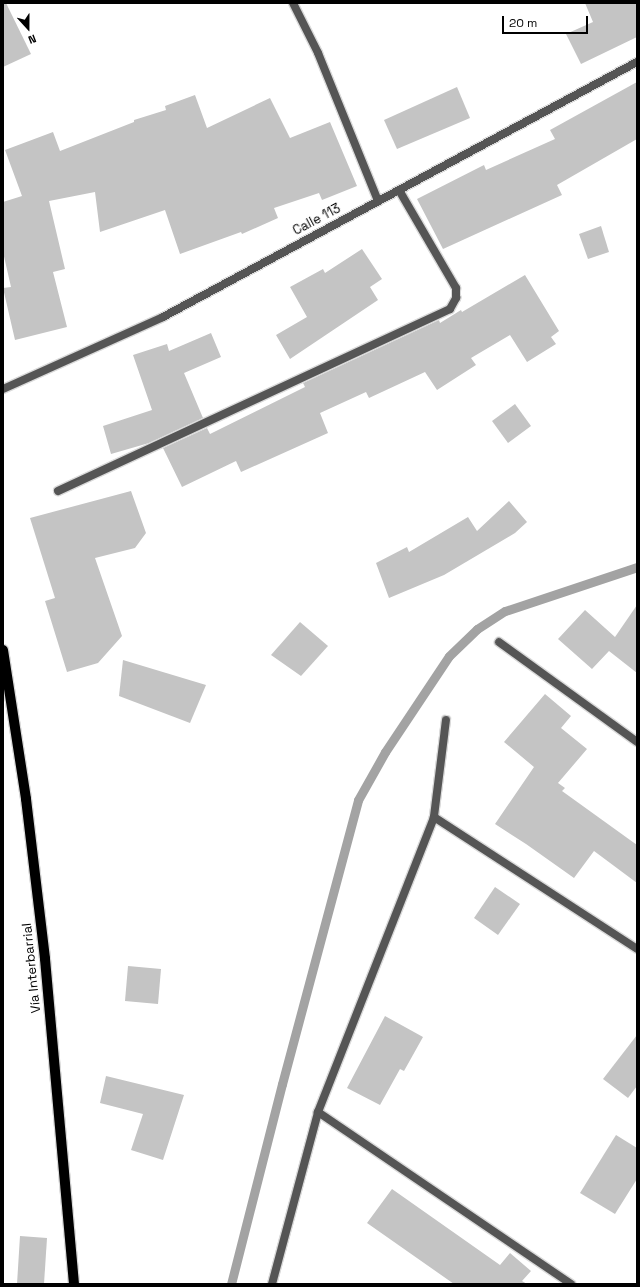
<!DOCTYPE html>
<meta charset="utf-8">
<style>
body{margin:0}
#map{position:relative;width:640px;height:1287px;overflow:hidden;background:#fff;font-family:"Space Grotesk",sans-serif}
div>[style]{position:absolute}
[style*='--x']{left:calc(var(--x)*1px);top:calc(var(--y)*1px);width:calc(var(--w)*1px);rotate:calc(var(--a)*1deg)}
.stream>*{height:9px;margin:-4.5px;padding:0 4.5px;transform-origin:4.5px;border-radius:4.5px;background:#a3a3a3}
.building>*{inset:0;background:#c4c4c4}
.roads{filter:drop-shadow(1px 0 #dbdbdb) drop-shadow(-1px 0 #dbdbdb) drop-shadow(0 1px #dbdbdb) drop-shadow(0 -1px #dbdbdb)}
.service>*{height:8px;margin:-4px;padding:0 4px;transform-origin:4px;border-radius:4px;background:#555}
.minor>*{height:8px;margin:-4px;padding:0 4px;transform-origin:4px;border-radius:4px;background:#555}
.primary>*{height:10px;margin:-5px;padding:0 5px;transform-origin:5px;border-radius:5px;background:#000}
span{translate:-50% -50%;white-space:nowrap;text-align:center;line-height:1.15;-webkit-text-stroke:3px #fff;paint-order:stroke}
.street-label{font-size:13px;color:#000}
.frame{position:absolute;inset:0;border:4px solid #000;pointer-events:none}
.north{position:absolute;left:8px;top:8px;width:40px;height:40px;-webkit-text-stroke:3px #fff;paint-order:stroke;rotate:159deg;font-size:11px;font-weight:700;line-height:16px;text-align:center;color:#000}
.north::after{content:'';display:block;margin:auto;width:14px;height:18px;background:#000;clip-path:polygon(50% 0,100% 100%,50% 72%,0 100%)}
.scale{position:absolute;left:502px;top:16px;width:86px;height:18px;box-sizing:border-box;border:2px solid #000;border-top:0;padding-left:5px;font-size:12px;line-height:14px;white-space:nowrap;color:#000;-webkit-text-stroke:3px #fff;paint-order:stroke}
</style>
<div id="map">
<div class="stream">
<i style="--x:231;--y:1284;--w:206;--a:-75.7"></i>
<i style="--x:282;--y:1084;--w:294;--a:-75"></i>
<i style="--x:358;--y:800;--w:55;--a:-60.6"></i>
<i style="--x:385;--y:752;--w:115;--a:-56.3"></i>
<i style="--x:449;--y:656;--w:39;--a:-44"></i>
<i style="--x:477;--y:629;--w:33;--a:-33"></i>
<i style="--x:505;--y:611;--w:139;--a:-18.4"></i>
</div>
<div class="building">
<i style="clip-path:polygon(3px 3px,6px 3px,31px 54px,3px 67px)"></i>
<i style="clip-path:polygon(585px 3px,637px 3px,637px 37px,581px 64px,566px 34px,593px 22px)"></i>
<i style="clip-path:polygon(637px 82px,637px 139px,557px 185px,562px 195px,443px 249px,417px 199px,484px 165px,486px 170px,555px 139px,550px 130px)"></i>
<i style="clip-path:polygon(457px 87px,470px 118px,397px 149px,384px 120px)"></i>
<i style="clip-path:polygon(195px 95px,207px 128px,270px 98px,290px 138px,330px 122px,357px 186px,322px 200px,319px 193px,274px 208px,278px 218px,242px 234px,241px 232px,180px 254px,165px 210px,100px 232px,95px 192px,49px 201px,65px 269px,53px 272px,67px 327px,15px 340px,3px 288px,11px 287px,3px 252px,3px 202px,22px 196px,5px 150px,53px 132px,60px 151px,134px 122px,134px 120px,166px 110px,165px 106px)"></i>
<i style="clip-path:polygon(601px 226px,609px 252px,588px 259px,579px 234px)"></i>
<i style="clip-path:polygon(362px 249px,382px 279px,370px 287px,378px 300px,290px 359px,276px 335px,307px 317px,290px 287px,323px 269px,325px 273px)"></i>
<i style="clip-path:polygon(525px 275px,559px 331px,551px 337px,556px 344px,527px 362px,510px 335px,471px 358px,476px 365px,437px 390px,425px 372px,369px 398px,366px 392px,320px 413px,328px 433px,241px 472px,236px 461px,182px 487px,163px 448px,207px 428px,210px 434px,305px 387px,303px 383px,439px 320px,440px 323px,461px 310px,462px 312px)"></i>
<i style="clip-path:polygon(211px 333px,221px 357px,184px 373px,203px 418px,149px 443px,111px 454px,103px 426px,152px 410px,133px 355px,167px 344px,169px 351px)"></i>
<i style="clip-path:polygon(515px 404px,531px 426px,508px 443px,492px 421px)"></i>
<i style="clip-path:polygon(131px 491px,146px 533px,135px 548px,95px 558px,122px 636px,98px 663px,67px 672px,45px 601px,55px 598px,30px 518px)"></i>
<i style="clip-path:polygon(509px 501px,527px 522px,515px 533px,444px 575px,389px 598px,376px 563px,407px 547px,409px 552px,468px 517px,477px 531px)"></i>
<i style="clip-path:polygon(637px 605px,637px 673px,609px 651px,592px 669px,558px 639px,585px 610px,615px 637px)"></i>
<i style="clip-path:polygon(300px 622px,328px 646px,301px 676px,271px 655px)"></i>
<i style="clip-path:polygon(123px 660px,206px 685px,190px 723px,119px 696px)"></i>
<i style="clip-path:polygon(545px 694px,571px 716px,561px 728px,587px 749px,558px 783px,565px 788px,562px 791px,637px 845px,637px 883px,594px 851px,574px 878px,526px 844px,495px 824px,534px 767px,504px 742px)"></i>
<i style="clip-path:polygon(495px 887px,520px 904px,498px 935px,474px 918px)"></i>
<i style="clip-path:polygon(128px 966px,161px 969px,158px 1004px,125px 1001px)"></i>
<i style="clip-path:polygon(385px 1016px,423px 1037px,404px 1071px,400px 1069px,380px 1105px,347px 1088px)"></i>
<i style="clip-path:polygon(637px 1035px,637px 1086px,628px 1098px,603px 1079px)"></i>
<i style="clip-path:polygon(106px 1076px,184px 1095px,163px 1160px,131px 1150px,143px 1114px,100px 1103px)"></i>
<i style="clip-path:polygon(616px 1135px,637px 1148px,637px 1179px,615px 1214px,580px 1193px)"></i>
<i style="clip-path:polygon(392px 1189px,500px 1265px,510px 1253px,531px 1271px,522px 1281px,527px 1284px,454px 1284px,367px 1223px)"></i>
<i style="clip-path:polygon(20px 1236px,47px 1238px,44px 1284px,17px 1284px)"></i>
</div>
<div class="roads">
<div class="service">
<i style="--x:272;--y:1284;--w:178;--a:-75"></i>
<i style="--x:318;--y:1112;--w:317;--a:-68.5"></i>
</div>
<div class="minor">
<i style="--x:293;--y:3;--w:56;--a:63.4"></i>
<i style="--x:318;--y:53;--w:160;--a:67.9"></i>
<i style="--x:3;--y:389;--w:175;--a:-24.2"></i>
<i style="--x:163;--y:317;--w:538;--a:-28.28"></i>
<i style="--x:58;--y:491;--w:432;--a:-24.9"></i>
<i style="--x:450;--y:309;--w:13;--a:-61"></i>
<i style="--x:456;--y:298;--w:10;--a:-90"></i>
<i style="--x:456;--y:288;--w:113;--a:-120.2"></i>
<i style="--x:499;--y:642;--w:170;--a:35.9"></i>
<i style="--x:446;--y:720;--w:98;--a:97.1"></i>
<i style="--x:434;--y:817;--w:242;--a:33"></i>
<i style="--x:318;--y:1112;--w:306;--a:34.2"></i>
</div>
<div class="primary">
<i style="--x:3;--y:650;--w:151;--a:81.2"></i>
<i style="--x:26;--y:799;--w:161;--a:83.2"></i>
<i style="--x:45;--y:959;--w:326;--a:84.9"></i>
</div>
</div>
<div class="street-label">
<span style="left:317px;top:220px;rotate:-28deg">Calle 113</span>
<span style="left:32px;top:968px;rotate:-96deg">Vía Interbarrial</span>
</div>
<div class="frame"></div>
<div class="north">N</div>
<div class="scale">20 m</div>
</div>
